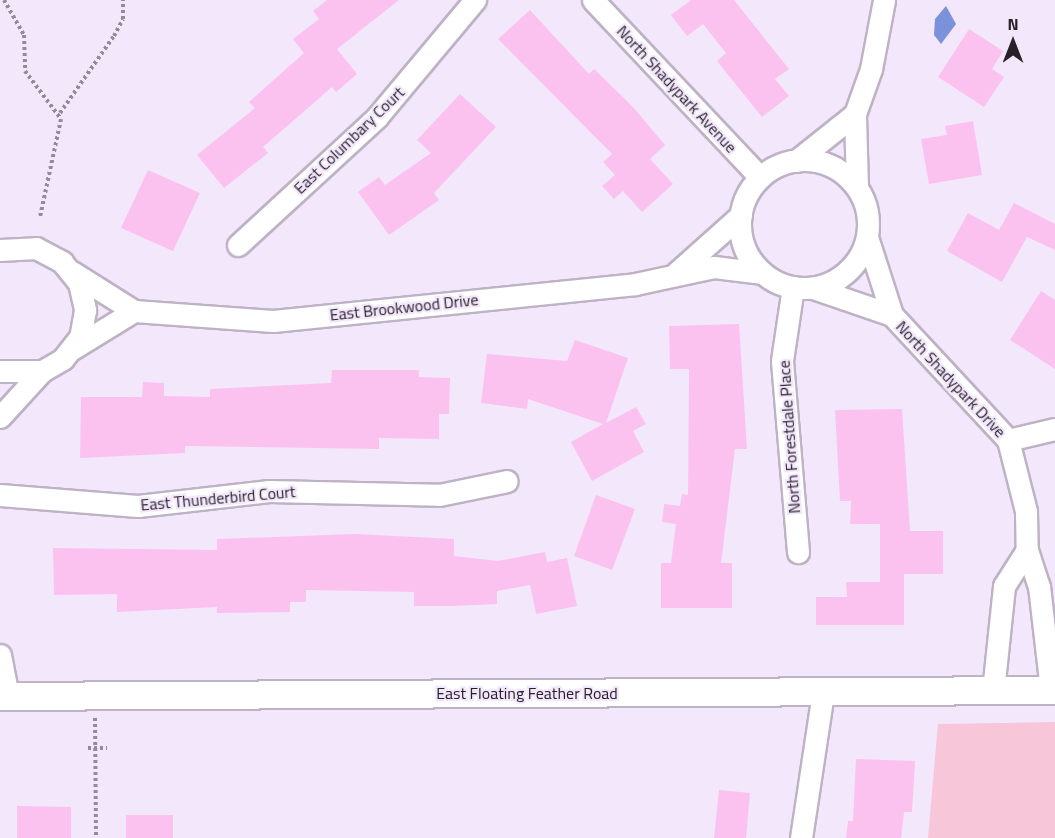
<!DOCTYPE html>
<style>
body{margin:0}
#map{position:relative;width:1055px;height:838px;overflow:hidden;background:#f3e7fb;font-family:"Titillium Web",sans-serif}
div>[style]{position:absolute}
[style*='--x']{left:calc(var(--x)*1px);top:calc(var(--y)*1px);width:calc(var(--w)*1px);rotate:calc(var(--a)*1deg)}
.green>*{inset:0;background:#f7c6d8}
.water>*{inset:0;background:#7b91d9}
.building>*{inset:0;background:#fbc2f0}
.path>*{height:4px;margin-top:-2px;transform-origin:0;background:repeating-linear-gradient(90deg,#938b99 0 3px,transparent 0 6px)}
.roads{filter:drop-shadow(2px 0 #beb2c5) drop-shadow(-2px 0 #beb2c5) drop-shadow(0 2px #beb2c5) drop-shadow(0 -2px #beb2c5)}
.minor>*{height:21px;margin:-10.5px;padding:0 10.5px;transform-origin:10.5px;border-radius:10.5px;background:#fff}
.minor>.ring{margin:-10.5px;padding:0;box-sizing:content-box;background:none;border:21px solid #fff;border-radius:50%}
.major>*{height:27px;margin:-13.5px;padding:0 13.5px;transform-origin:13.5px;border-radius:13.5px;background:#fff}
span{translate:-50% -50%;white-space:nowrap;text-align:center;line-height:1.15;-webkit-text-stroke:4.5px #f3e7fb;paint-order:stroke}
.street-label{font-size:16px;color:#27222a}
.north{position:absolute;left:983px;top:12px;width:60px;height:60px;-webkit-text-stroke:4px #f3e7fb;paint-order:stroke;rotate:0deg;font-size:16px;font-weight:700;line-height:24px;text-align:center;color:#27222a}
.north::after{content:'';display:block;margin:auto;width:21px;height:27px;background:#27222a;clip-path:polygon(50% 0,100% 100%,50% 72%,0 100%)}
</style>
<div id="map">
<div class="green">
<i style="clip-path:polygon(1055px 722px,1055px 838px,928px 838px,938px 724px)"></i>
</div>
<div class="water">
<i style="clip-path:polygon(946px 6px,956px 24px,941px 44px,934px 35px,935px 19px)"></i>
</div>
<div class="building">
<i style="clip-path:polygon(327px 0,399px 0,337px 49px,357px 74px,336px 92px,332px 87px,263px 147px,268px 153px,224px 188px,197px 155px,255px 108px,249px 102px,304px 53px,293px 39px,319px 19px,313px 11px)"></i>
<i style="clip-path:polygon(691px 0,734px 0,789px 69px,775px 79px,789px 96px,762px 117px,717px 61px,726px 53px,703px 24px,687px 36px,671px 15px)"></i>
<i style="clip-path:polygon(530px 10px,589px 74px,594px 69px,633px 107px,665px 145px,650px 159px,673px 184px,642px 212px,623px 191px,614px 199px,602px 186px,615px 175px,603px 162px,612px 154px,498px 39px)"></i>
<i style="clip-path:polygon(969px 29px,1003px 51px,992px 69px,1004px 77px,984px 107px,938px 77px)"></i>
<i style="clip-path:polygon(460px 94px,496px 127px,434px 193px,439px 200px,389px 235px,358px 192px,379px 177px,385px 185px,431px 153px,417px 140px)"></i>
<i style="clip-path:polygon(973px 121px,982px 175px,929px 184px,921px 139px,947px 135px,945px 126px)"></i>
<i style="clip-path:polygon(148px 170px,200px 193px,173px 251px,121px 228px)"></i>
<i style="clip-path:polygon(1014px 203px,1055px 224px,1055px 250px,1027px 237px,1002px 282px,947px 251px,968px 213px,999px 230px)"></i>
<i style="clip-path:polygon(1041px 291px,1055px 300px,1055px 369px,1010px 340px)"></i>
<i style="clip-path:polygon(739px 324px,747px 449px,735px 449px,721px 563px,732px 563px,732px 608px,661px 608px,661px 563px,671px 563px,676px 524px,662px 522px,664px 504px,680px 506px,682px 494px,688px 495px,689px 369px,670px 369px,669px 326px)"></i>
<i style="clip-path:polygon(575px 340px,628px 358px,606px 423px,636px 407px,646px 424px,633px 431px,644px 452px,592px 481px,571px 442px,603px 424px,528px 399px,527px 409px,481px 403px,487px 354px,567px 361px)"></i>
<i style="clip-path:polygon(332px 370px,419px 370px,419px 377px,450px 378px,449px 414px,439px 414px,439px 439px,379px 438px,379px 449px,185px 446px,185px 453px,80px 458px,81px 397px,142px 397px,143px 382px,164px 383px,164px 396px,210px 397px,210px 389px,331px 383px)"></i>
<i style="clip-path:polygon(902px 409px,910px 531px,943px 531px,943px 574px,904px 574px,904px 625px,816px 625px,816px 597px,847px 597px,846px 582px,880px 582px,880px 524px,850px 524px,851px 501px,840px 501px,835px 410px)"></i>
<i style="clip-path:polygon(596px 495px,635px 509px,612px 570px,574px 556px)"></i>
<i style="clip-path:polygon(355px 534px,454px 539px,454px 556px,498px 561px,545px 552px,547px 562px,567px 558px,577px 606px,536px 614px,530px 585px,497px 591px,497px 604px,454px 606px,414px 606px,414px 592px,306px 590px,306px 602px,290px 602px,290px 612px,217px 613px,217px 607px,117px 612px,117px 594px,54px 595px,53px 548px,217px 550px,217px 539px)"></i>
<i style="clip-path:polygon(856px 759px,915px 761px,912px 812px,904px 812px,901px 838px,846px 838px,848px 821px,853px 821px)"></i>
<i style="clip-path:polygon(719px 790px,750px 793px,746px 838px,714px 838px)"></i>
<i style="clip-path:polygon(17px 806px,71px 807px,71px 838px,17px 838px)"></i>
<i style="clip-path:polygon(126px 815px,173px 815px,173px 838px,126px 838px)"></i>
</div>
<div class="path">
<i style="--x:4;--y:0;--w:40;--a:60.3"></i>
<i style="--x:24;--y:35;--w:36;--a:88"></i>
<i style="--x:25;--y:71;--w:60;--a:53.1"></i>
<i style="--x:61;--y:119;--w:100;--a:102.1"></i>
<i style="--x:60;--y:113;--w:94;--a:-55"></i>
<i style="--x:114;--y:36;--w:19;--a:-62"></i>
<i style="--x:123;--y:19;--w:19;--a:-90"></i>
<i style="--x:95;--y:718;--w:120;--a:89.5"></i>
<i style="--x:88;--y:748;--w:19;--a:0"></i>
</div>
<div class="roads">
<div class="minor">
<i style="--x:593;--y:0;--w:243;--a:46.7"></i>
<i class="ring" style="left:740px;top:160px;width:107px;height:107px"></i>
<i style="--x:796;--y:161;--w:75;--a:-38.5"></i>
<i style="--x:857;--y:187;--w:73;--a:-91.6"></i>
<i style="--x:855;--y:114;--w:48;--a:-70.4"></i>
<i style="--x:871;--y:69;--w:70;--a:-79.3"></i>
<i style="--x:867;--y:237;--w:82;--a:72.2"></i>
<i style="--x:892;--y:315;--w:171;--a:47.1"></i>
<i style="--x:1008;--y:440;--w:73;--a:75.8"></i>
<i style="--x:1026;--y:511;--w:39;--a:89"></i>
<i style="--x:1027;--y:550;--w:38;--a:72"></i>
<i style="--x:1039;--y:586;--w:105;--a:83.4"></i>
<i style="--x:238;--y:245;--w:189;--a:-42.6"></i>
<i style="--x:377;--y:117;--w:153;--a:-50.1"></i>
<i style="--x:0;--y:250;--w:36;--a:-3"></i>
<i style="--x:36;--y:248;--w:30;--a:28"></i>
<i style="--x:62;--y:262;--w:27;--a:51"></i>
<i style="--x:79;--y:283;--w:28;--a:77"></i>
<i style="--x:85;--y:310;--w:27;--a:100"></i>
<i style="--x:80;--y:337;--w:28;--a:128"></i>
<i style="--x:63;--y:359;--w:24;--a:150"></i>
<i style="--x:42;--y:371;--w:42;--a:180"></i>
<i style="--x:72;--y:272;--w:73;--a:32.2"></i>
<i style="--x:134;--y:311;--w:139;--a:4.1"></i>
<i style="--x:273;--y:321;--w:364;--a:-5.8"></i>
<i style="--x:635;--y:284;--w:81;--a:-12.1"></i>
<i style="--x:714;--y:267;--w:49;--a:7"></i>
<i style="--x:676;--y:273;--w:87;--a:-41.7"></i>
<i style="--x:793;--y:287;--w:75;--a:98.5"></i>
<i style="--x:782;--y:361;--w:192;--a:85.2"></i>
<i style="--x:813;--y:288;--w:83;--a:18.9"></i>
<i style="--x:72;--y:349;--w:73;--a:-31.5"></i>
<i style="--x:0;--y:417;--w:62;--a:-47.6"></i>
<i style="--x:1008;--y:440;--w:48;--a:-13.2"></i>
<i style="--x:0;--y:495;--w:138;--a:4.6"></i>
<i style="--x:138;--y:506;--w:132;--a:-6.5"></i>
<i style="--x:269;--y:491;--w:170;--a:1.3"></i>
<i style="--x:439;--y:495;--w:69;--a:-11.6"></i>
<i style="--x:0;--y:655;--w:42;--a:79"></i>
<i style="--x:993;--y:691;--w:106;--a:-84"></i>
<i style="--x:1004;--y:586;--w:43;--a:-57.4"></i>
<i style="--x:801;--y:838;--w:148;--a:-81.4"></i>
</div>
<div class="major">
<i style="--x:0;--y:696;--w:1055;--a:-0.33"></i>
</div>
</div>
<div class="street-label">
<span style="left:677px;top:89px;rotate:47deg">North Shadypark Avenue</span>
<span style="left:349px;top:140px;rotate:-44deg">East Columbary Court</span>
<span style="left:404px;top:307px;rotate:-6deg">East Brookwood Drive</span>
<span style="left:951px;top:379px;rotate:47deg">North Shadypark Drive</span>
<span style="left:789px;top:437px;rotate:-94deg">North Forestdale Place</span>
<span style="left:218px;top:498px;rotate:-5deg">East Thunderbird Court</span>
<span style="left:527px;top:693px">East Floating Feather Road</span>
</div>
<div class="north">N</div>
</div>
